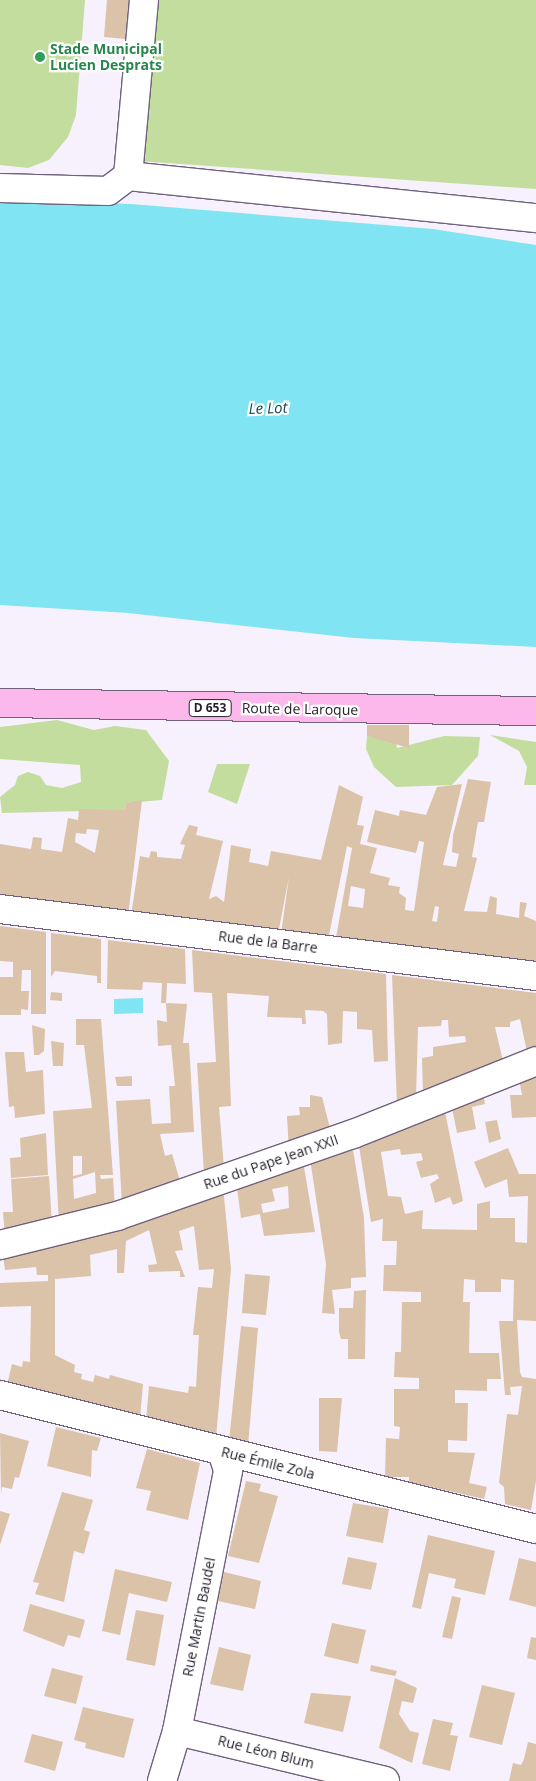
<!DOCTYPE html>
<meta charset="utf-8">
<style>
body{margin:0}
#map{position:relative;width:536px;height:1781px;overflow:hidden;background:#f7f1fd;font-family:"Open Sans",sans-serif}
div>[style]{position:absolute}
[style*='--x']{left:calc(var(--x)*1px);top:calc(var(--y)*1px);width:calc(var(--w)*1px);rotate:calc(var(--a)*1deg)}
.green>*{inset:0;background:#c3dd9e}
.water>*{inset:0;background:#80e4f2}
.building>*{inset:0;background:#dac3a8}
.roads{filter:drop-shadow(1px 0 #70617c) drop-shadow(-1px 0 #70617c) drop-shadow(0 1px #70617c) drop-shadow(0 -1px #70617c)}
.street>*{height:28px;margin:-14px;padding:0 14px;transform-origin:14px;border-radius:14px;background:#fff}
.secondary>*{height:28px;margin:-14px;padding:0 14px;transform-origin:14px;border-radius:14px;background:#fff}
.primary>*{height:28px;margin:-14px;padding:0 14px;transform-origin:14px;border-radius:14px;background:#fdb8eb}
.dots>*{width:14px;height:14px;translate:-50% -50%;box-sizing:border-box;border:2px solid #fff;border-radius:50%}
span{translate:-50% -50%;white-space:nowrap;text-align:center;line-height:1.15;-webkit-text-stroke:4.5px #fff;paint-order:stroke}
.shield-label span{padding:1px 4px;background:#fff;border:1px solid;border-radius:4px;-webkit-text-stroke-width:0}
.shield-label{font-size:12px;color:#27212c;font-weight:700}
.leisure-label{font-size:14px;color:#27864d;font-weight:700}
.left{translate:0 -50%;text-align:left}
.street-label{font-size:14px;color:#27212c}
.water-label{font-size:15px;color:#17454b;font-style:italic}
</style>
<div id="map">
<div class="green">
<i style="clip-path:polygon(0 0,85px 0,76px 115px,68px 137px,49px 160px,28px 168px,0 165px)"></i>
<i style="clip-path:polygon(152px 0,536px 0,536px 189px,138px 161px)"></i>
<i style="clip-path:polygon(57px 720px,94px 730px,115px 726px,146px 730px,169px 761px,162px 800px,126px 803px,125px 810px,2px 813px,0 797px,15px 785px,18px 776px,28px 772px,40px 776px,46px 785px,62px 788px,81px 782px,80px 765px,0 759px,0 727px)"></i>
<i style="clip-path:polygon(490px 735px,536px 742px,536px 785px,524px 785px,527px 767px,519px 751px)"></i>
<i style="clip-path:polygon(367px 736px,396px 742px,397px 748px,444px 736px,480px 737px,478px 756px,452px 785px,396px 787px,374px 767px,366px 749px)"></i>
<i style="clip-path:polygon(217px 764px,250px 764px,237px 804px,208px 792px)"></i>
</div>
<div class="water">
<i style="clip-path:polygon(0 199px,131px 204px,433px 229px,536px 245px,536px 647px,354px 638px,128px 613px,0 605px)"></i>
<i style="clip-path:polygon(143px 998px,143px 1013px,114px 1014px,114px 999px)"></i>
</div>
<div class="building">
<i style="clip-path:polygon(107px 0,141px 0,137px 40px,104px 37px)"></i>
<i style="clip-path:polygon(367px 725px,409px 725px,409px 748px,367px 736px)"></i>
<i style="clip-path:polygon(evenodd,468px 779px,491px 782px,484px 822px,478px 822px,472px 857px,477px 858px,464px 911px,487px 912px,490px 896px,497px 898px,496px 914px,519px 918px,520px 902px,527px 903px,524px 916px,536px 921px,536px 966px,335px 943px,352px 848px,347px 846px,328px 940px,281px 934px,289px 877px,278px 934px,131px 916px,140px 856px,149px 858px,151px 851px,157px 852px,157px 857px,181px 859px,185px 845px,180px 844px,189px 825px,198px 827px,196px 835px,223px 841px,209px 899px,216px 896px,224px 902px,231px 845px,251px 849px,249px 862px,268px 866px,271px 851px,321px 860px,339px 785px,363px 797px,357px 825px,364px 826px,360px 844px,377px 848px,370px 873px,390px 878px,388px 885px,400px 887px,399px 893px,406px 898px,405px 910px,414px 911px,424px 842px,419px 841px,416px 853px,367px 842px,375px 810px,399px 816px,400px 810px,426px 815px,437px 787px,462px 784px,443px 865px,456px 867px,459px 854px,452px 852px,453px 835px,468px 779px,351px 886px,365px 889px,363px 908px,348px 906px,351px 886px,468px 779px,435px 906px,439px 907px,437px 922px,432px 921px,435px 906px)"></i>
<i style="clip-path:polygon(evenodd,142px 800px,128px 916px,0 896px,0 844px,31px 849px,33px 837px,42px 838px,41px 849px,62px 852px,68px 818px,78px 820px,79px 809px,125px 810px,126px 803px,142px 800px,87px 829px,99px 830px,95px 853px,75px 842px,76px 833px,86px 834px,87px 829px)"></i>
<i style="clip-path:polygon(0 926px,46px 932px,46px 1014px,31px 1014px,31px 970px,22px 970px,21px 991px,29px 991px,28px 1010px,21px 1009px,21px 1015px,0 1015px,0 977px,13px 977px,13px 962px,0 961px)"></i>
<i style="clip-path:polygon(51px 933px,101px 939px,101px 983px,97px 983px,97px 976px,55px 971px,51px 977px)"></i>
<i style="clip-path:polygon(108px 940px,185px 949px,186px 984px,167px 983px,166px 1003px,161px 1003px,162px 983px,143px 982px,142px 990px,107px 989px)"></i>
<i style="clip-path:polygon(192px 950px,386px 974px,388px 1061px,374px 1062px,372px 1030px,357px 1029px,357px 1012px,343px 1011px,342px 1043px,328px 1045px,327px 1014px,323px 1011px,305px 1010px,306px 1024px,302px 1024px,302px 1018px,267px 1017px,269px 996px,227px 993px,231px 1106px,219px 1107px,224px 1168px,204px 1174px,197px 1063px,216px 1062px,212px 993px,194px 992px)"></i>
<i style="clip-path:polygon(392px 975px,536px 993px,536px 1049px,527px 1052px,520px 1019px,510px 1022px,510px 1027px,495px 1027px,503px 1061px,423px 1094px,422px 1058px,433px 1056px,433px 1047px,466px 1042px,465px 1036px,449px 1037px,448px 1020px,442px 1020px,441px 1026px,418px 1027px,416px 1097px,397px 1106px)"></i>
<i style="clip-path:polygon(51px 992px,62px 993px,62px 1001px,50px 1000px)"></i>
<i style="clip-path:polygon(166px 1003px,187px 1004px,183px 1043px,189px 1043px,194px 1132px,160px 1134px,165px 1156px,172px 1154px,181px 1184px,122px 1205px,116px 1101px,150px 1099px,152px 1124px,171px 1123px,169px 1086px,175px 1086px,171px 1045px,158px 1046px,157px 1020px,167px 1022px)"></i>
<i style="clip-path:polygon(evenodd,76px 1019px,101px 1019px,113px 1175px,100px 1175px,101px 1179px,113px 1178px,115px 1207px,59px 1224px,53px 1111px,92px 1108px,84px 1045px,76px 1045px,76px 1019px,73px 1156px,82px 1156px,82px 1174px,73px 1176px,73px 1156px,76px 1019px,95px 1172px,96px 1193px,74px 1199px,73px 1179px,95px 1172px)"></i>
<i style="clip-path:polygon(32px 1025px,45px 1029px,44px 1051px,39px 1055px,34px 1055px)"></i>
<i style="clip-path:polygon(51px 1041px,64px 1043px,63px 1066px,53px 1066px)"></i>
<i style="clip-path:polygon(5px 1052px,24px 1052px,26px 1072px,43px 1070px,45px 1114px,15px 1118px,14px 1106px,9px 1107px)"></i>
<i style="clip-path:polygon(536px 1068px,536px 1117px,512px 1118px,510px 1095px,522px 1095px,518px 1074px)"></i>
<i style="clip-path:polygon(132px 1076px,132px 1086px,117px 1086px,115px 1077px)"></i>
<i style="clip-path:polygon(482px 1087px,485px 1104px,472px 1107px,476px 1129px,457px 1133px,450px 1098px)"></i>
<i style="clip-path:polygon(310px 1095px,322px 1097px,332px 1136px,289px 1151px,287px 1116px,300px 1115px,299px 1107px,310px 1107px)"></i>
<i style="clip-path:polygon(443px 1102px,463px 1201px,453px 1205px,450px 1197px,435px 1203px,430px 1184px,439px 1178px,437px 1174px,421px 1178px,416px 1162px,423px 1160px,421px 1153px,401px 1155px,400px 1149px,381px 1152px,388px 1196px,401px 1197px,405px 1214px,423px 1210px,422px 1229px,477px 1230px,477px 1204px,490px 1201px,490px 1218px,515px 1218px,515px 1242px,527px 1243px,528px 1196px,509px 1197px,507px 1179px,485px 1188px,474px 1162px,508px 1148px,519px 1174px,536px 1174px,536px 1321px,517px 1320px,520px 1372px,522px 1377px,536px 1379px,536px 1481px,531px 1510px,505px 1504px,504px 1487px,499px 1483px,507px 1414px,518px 1415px,522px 1386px,510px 1387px,511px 1395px,505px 1395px,499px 1321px,513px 1321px,514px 1280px,501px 1279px,501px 1292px,475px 1292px,475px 1280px,464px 1279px,463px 1302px,470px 1302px,469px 1353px,499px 1353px,501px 1379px,487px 1379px,487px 1391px,455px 1390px,455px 1403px,468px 1403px,467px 1441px,448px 1440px,448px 1452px,475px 1453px,469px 1483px,487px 1487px,484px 1499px,409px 1482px,409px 1477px,385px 1477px,386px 1438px,399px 1439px,400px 1427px,394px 1426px,394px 1389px,419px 1389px,419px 1378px,394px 1377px,395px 1352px,401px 1352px,402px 1302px,421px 1302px,421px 1292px,383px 1291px,384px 1265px,396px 1265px,397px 1241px,382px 1241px,383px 1219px,371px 1222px,358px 1140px)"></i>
<i style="clip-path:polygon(497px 1120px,501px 1139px,489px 1143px,485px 1122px)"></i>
<i style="clip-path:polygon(46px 1133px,48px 1175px,11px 1178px,10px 1158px,21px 1157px,20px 1138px)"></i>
<i style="clip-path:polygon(352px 1143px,364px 1218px,366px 1277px,351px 1278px,351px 1288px,332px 1290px,335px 1314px,322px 1313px,326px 1264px,310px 1159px)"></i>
<i style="clip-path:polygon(evenodd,303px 1161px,315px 1232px,264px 1236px,260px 1214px,241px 1218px,236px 1181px,303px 1161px,288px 1186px,289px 1208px,263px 1213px,261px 1204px,275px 1201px,272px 1189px,288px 1186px)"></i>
<i style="clip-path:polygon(49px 1176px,52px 1225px,5px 1237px,3px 1212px,13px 1212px,11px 1179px)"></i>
<i style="clip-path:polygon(223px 1186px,231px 1269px,216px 1438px,146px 1421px,149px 1386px,188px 1393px,189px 1386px,196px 1387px,199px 1335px,193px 1335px,198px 1287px,212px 1288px,214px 1269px,199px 1270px,194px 1226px,179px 1231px,183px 1250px,175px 1251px,185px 1277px,180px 1277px,180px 1271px,149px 1272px,148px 1265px,157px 1264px,149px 1230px,126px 1241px,124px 1273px,117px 1273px,117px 1249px,90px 1255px,91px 1276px,55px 1279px,55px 1355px,75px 1365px,74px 1372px,82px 1374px,81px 1379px,93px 1382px,95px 1375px,109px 1379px,110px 1375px,143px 1384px,140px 1419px,7px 1385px,12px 1364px,22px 1367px,23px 1361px,30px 1362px,31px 1306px,0 1307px,0 1283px,48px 1281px,48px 1275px,37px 1275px,36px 1267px,5px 1270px,3px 1256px)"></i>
<i style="clip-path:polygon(245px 1274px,270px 1276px,266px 1315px,242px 1313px)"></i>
<i style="clip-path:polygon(366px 1290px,365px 1359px,348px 1359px,348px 1339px,341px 1339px,339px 1332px,339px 1308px,353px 1308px,354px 1291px)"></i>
<i style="clip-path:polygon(241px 1326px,258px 1328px,248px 1446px,229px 1441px)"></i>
<i style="clip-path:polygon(319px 1398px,342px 1398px,337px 1452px,319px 1451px)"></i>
<i style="clip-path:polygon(56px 1427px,101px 1438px,97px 1451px,92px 1450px,91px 1477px,47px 1466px)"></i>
<i style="clip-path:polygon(0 1433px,29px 1441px,19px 1478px,15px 1477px,12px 1489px,2px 1487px,1px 1494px)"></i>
<i style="clip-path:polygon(147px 1449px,200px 1463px,188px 1520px,146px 1510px,151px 1491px,136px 1488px)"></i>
<i style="clip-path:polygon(246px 1481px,261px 1484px,259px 1491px,278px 1496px,259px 1563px,228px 1556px)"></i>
<i style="clip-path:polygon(62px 1492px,93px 1500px,84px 1530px,90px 1532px,84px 1554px,74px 1551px,64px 1602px,35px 1594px,39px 1583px,33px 1582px)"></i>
<i style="clip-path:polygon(353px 1503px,389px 1509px,383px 1543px,346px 1536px)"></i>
<i style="clip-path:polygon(0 1511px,10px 1514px,0 1545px)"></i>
<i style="clip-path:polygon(428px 1535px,495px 1551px,485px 1595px,454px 1588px,456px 1579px,429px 1573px,421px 1609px,412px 1607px)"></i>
<i style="clip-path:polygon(348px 1557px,377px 1563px,371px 1590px,342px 1584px)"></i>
<i style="clip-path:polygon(519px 1558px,536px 1562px,536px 1607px,509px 1600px)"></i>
<i style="clip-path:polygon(115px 1569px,172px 1582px,167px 1602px,129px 1593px,120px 1635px,102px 1631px)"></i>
<i style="clip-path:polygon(224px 1572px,261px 1581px,255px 1609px,218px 1601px)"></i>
<i style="clip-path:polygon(452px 1596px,461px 1598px,452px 1639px,442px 1637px)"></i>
<i style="clip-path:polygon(30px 1604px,85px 1620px,80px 1638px,68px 1635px,64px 1647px,23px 1631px)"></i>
<i style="clip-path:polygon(136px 1610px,164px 1615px,155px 1666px,126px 1660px)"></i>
<i style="clip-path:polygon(332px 1623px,366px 1630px,358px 1664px,324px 1656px)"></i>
<i style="clip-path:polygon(531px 1637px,536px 1638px,536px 1660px,527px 1658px)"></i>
<i style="clip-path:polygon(219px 1647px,251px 1655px,243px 1691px,210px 1684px)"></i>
<i style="clip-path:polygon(371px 1665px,397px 1671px,395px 1676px,370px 1671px)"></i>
<i style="clip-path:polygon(52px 1668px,83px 1676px,76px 1704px,44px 1696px)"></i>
<i style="clip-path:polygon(395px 1678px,417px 1688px,413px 1703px,402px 1701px,399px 1714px,410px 1731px,419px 1733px,412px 1763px,379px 1748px)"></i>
<i style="clip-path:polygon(482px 1685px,515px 1693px,502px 1745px,469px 1737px)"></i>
<i style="clip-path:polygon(311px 1693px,351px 1696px,343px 1732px,304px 1723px)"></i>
<i style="clip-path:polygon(83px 1707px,134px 1719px,124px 1758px,85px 1748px,86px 1743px,74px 1740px)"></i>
<i style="clip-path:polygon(433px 1719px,453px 1723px,450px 1735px,458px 1736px,450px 1771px,422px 1764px)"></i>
<i style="clip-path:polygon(32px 1734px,63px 1742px,55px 1771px,24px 1762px)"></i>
<i style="clip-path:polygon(528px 1742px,536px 1744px,536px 1781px,509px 1781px,513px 1763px,521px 1765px,524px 1759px)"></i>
</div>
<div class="roads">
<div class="street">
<i style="--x:144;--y:0;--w:177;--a:95.2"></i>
<i style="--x:128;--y:176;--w:410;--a:5.9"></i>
<i style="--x:0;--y:188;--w:108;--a:1.6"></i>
<i style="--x:108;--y:191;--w:25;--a:-37"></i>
<i style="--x:0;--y:1245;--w:121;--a:-13.9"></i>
<i style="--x:117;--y:1216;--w:250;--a:-19.2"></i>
<i style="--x:353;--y:1134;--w:197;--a:-21.7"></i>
<i style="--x:177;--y:1731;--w:214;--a:13.5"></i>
<i style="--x:162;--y:1781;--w:52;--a:-73.3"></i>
<i style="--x:177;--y:1731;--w:266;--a:-78.9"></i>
<i style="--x:228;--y:1470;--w:19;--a:-108"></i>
</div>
<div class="secondary">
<i style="--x:0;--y:909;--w:540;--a:7.13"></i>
<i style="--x:0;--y:1395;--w:552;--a:14.04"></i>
</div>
<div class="primary">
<i style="--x:0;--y:703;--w:536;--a:0.86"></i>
</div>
</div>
<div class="dots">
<i style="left:40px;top:57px;background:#2e9e5b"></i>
</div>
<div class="shield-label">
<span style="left:210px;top:708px">D 653</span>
</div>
<div class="leisure-label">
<span class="left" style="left:50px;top:57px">Stade Municipal<br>Lucien Desprats</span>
</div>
<div class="street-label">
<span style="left:300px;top:709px;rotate:1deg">Route de Laroque</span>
<span style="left:268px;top:942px;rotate:7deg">Rue de la Barre</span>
<span style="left:271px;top:1162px;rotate:-19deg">Rue du Pape Jean XXII</span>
<span style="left:268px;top:1463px;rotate:14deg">Rue Émile Zola</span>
<span style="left:199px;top:1617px;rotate:-79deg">Rue Martin Baudel</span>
<span style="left:266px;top:1752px;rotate:14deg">Rue Léon Blum</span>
</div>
<div class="water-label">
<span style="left:268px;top:408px;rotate:-2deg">Le Lot</span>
</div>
</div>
